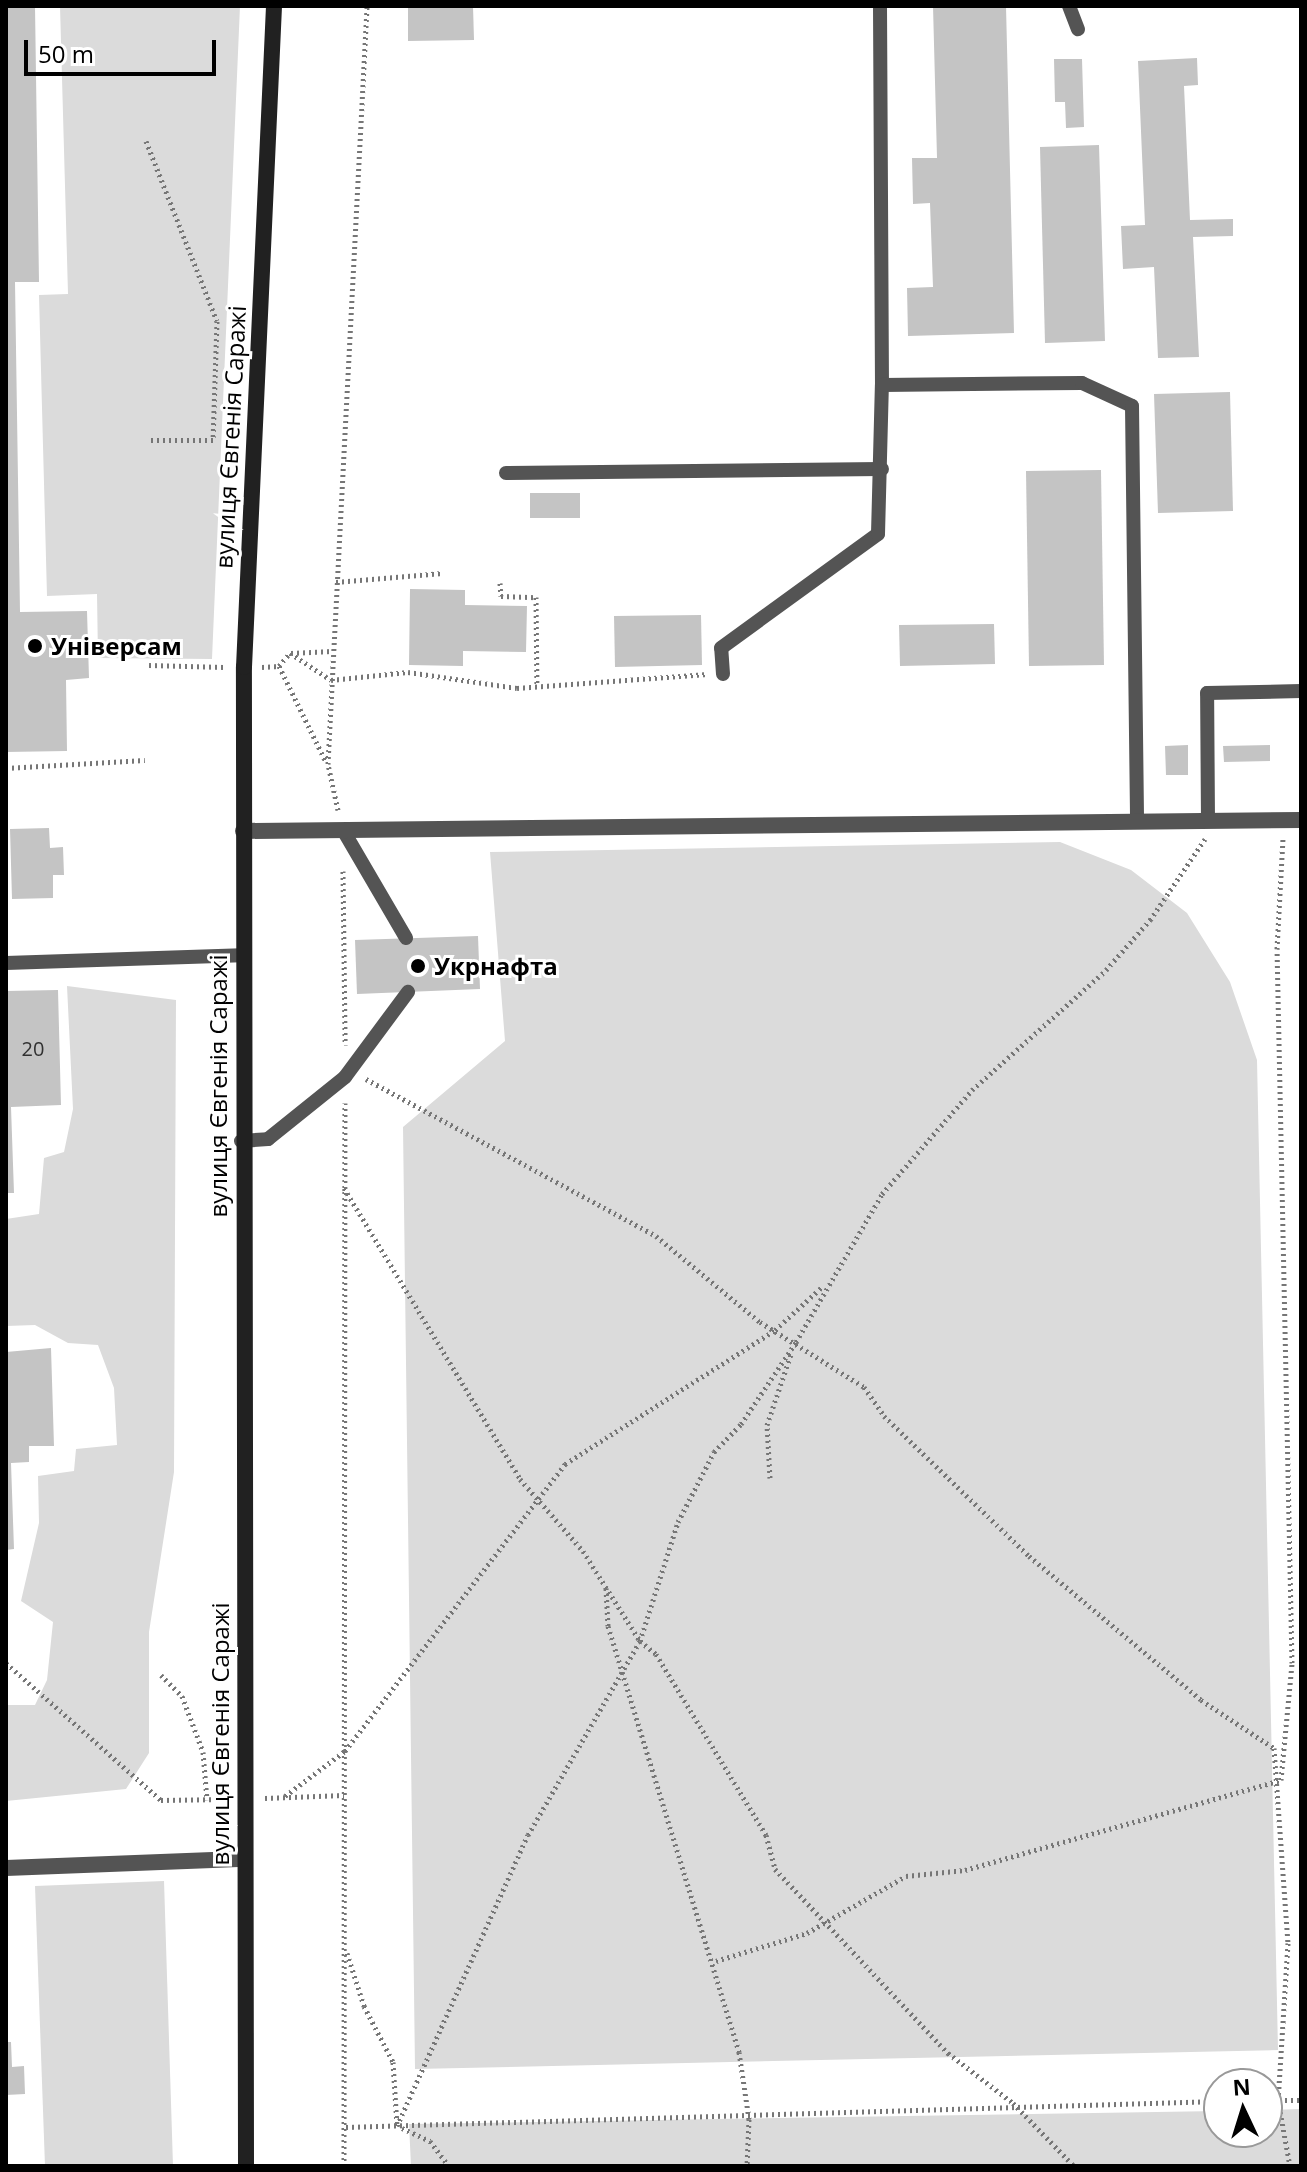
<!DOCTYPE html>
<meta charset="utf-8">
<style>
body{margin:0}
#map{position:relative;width:1307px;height:2172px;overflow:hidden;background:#fff;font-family:"Open Sans",sans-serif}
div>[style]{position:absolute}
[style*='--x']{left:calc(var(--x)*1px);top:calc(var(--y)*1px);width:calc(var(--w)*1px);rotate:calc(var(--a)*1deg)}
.green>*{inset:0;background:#dbdbdb}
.building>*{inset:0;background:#c4c4c4}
.path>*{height:5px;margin-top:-2.5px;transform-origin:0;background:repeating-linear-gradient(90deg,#767676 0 2px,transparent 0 6px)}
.service>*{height:14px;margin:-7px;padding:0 7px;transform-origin:7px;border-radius:7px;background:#545454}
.minor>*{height:16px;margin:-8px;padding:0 8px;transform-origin:8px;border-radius:8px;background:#545454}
.secondary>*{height:16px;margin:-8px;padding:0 8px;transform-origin:8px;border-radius:8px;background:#212121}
.dots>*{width:22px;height:22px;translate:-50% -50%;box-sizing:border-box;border:4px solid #fff;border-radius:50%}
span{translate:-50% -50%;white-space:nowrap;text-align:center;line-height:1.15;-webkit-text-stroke:6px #fff;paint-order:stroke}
.number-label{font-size:20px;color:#313131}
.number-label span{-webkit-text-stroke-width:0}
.street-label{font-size:24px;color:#000}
.poi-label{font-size:24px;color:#000;font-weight:700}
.left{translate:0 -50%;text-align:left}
.frame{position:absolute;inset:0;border:8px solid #000;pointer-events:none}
.north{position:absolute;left:1203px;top:2068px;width:80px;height:80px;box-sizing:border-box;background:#fff;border:2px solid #999;border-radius:50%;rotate:356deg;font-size:22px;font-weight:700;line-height:32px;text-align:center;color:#000}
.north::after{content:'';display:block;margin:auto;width:28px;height:36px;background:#000;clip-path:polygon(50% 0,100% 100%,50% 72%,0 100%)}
.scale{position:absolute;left:24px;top:40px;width:192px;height:36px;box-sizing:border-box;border:4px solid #000;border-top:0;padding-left:10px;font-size:24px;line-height:28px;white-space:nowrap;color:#000;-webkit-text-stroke:6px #fff;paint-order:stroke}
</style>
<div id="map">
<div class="green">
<i style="clip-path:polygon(60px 6px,240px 6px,212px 659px,98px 658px,97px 594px,47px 596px,39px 295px,68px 294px)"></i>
<i style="clip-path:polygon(1060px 842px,1131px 870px,1187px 913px,1230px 982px,1257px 1060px,1278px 2050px,415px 2069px,403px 1127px,505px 1041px,490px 852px)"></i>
<i style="clip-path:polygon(67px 986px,176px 1000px,174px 1472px,149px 1632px,149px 1753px,126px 1789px,6px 1801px,6px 1705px,35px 1705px,47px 1680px,53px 1622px,21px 1601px,39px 1523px,38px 1476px,74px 1471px,76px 1449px,117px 1445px,114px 1388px,98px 1345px,68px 1343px,35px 1325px,6px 1326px,6px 1219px,39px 1214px,44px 1158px,64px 1152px,73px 1109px)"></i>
<i style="clip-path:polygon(164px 1881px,173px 2166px,45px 2166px,35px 1886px)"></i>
<i style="clip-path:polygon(1301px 2109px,1301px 2166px,411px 2166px,409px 2124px,1219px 2111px,1219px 2132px,1267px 2132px,1267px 2110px)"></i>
</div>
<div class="building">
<i style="clip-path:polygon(6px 6px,35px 6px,39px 282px,15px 282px,20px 612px,87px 611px,89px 678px,66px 680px,67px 751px,6px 752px)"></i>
<i style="clip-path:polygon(408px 6px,473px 6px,474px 40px,408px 41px)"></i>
<i style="clip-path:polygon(933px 6px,1006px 6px,1014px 333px,908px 336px,907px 288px,933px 287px,930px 203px,913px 204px,912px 158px,937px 158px)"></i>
<i style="clip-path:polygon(1197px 58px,1198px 85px,1184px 86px,1190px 220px,1233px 219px,1233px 236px,1193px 237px,1199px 357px,1158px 358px,1154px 267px,1123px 269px,1121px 226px,1145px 225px,1138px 61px)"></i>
<i style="clip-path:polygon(1054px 59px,1082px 59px,1084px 127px,1066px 128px,1065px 102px,1055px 102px)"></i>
<i style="clip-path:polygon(1099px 145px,1105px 341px,1045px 343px,1040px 147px)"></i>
<i style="clip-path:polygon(1230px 392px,1233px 511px,1158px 513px,1154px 394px)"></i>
<i style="clip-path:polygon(1101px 470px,1104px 665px,1029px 666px,1026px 471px)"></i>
<i style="clip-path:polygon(530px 493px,580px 493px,580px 518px,530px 518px)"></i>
<i style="clip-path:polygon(410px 589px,465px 590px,465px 605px,527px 606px,526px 652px,463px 651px,463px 666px,409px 665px)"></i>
<i style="clip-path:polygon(701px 615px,702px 665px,615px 667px,614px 616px)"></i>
<i style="clip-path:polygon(994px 624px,995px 664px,900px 666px,899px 625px)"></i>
<i style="clip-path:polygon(1188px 745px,1188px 775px,1166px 775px,1165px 746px)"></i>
<i style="clip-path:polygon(1270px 745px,1270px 761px,1224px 762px,1223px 746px)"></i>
<i style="clip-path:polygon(49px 828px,50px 848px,63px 847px,64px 875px,53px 875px,53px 898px,12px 899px,10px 829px)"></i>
<i style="clip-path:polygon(478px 936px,480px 989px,357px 994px,355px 940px)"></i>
<i style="clip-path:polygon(58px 990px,61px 1105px,11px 1107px,14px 1193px,6px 1193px,6px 991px)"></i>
<i style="clip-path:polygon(51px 1348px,54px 1446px,29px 1446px,29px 1462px,11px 1463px,14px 1549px,6px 1550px,6px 1352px)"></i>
<i style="clip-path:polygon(6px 2042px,11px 2042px,12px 2067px,24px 2066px,25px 2094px,6px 2095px)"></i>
</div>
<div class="path">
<i style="--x:146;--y:141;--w:193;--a:68.5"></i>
<i style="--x:217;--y:321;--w:119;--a:91.9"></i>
<i style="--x:213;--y:440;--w:65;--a:180"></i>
<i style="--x:336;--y:582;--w:107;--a:-4.8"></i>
<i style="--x:500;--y:583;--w:13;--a:86"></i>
<i style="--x:501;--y:596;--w:35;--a:2"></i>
<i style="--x:536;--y:597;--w:89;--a:89.4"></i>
<i style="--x:291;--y:653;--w:41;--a:-2.8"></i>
<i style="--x:149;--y:665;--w:75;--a:1.5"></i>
<i style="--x:279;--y:666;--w:107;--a:63.9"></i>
<i style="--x:262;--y:667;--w:17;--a:-3"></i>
<i style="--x:279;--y:666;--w:17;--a:-50"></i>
<i style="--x:290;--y:653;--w:49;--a:33.4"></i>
<i style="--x:331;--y:680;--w:77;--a:-5.9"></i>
<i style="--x:408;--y:672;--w:110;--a:8.4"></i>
<i style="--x:517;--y:688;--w:191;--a:-4.2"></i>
<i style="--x:6;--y:768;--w:139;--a:-3.3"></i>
<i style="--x:338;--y:810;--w:47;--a:-102.3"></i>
<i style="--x:328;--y:764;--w:759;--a:-87.05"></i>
<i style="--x:343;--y:871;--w:174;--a:89.3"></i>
<i style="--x:366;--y:1079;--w:330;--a:28.4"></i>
<i style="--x:656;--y:1236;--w:135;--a:39.6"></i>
<i style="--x:760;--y:1322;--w:123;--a:32"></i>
<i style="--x:864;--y:1387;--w:35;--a:55"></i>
<i style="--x:884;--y:1416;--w:202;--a:44"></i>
<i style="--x:1029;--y:1556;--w:224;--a:39.9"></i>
<i style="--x:1201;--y:1700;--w:87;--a:33.3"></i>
<i style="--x:1274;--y:1748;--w:196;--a:85.9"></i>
<i style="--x:1288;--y:1943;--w:157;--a:93.6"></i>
<i style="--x:1278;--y:2100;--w:67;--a:79.7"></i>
<i style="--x:344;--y:1188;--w:340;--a:58.8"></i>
<i style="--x:520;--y:1479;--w:96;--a:48.8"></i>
<i style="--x:583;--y:1551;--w:107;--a:57.7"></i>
<i style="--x:640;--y:1641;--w:21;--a:39"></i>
<i style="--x:656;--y:1654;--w:212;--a:58.7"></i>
<i style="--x:766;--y:1835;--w:35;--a:75"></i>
<i style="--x:775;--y:1869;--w:253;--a:46.8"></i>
<i style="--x:948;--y:2053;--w:82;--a:37.6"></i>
<i style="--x:1013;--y:2103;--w:88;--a:45.9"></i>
<i style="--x:770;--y:1478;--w:53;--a:-93.2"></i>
<i style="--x:767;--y:1425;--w:78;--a:-71.3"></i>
<i style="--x:606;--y:1588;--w:38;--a:87"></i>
<i style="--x:608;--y:1626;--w:446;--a:72.9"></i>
<i style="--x:739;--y:2052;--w:68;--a:81.5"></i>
<i style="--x:749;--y:2119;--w:47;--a:92.4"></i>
<i style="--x:6;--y:1663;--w:207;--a:41.5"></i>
<i style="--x:161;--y:1800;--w:66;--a:-0.9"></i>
<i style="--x:161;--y:1675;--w:30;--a:45"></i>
<i style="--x:182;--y:1696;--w:60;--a:69.4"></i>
<i style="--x:203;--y:1752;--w:48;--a:85.2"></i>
<i style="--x:285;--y:1796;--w:75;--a:-36.9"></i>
<i style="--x:345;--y:1751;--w:362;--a:-52.5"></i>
<i style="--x:565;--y:1464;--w:249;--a:-32.5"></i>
<i style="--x:775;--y:1330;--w:65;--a:-42.5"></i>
<i style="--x:265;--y:1798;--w:79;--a:-2.2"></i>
<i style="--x:347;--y:1953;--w:56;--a:72.2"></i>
<i style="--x:364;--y:2006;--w:63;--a:62.6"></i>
<i style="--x:393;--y:2062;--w:63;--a:86.4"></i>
<i style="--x:716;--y:1961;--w:95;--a:-17.1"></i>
<i style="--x:807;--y:1933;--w:114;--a:-29.9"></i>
<i style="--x:906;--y:1876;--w:59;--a:-5.8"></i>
<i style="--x:965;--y:1870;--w:329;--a:-15.9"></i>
<i style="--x:1281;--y:1780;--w:118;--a:-84.6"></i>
<i style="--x:1292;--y:1663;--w:714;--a:-91.2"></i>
<i style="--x:1277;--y:949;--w:110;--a:-86.9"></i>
<i style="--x:1267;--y:2100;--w:34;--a:0"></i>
<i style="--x:397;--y:2126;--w:319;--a:-65.8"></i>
<i style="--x:528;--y:1835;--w:224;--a:-60"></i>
<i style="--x:640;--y:1641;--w:125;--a:-72.3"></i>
<i style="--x:678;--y:1522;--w:79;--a:-62.8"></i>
<i style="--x:714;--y:1452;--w:39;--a:-46"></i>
<i style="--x:741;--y:1424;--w:99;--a:-56.1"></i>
<i style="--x:796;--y:1342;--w:171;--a:-59.8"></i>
<i style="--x:882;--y:1194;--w:138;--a:-49.1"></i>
<i style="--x:972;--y:1090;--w:180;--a:-41.8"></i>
<i style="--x:1106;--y:970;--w:67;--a:-48.7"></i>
<i style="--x:1150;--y:920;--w:98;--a:-55.8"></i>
<i style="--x:346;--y:2127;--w:873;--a:-1.71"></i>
<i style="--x:402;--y:2128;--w:31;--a:25"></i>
<i style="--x:430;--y:2141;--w:31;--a:53"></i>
<i style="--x:344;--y:2166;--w:1063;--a:-89.95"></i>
</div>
<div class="service">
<i style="--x:880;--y:6;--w:379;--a:89.7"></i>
<i style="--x:1069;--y:6;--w:25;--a:69"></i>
<i style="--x:506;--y:473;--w:376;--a:-0.6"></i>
<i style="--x:723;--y:674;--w:26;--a:-94"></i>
<i style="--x:721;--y:648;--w:194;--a:-36"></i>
<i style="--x:878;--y:534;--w:149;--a:-88.5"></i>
<i style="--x:882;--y:385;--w:200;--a:-0.6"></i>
<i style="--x:1082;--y:383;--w:55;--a:24.7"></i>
<i style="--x:1132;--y:406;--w:416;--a:89.3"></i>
<i style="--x:1208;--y:821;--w:128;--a:-90.4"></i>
<i style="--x:1207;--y:693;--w:94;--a:-1.2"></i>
<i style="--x:343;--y:830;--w:125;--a:59.7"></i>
<i style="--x:6;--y:963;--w:235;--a:-1.9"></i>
<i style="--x:241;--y:1141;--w:27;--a:-4"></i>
<i style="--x:268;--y:1139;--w:99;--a:-38.8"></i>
<i style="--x:345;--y:1077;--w:106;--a:-53.5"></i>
</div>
<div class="minor">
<i style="--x:243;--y:831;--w:1058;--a:-0.6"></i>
<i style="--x:6;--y:1868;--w:239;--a:-2.2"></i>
</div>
<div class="secondary">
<i style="--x:246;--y:2166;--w:1499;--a:-90.08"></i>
<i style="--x:244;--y:667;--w:662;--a:-87.4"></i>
</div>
<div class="dots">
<i style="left:35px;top:646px;background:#000"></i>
<i style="left:418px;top:966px;background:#000"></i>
</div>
<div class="number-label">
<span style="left:33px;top:1048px">20</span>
</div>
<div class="street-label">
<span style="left:230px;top:437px;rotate:-87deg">вулиця Євгенія Саражі</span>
<span style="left:218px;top:1086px;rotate:-90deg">вулиця Євгенія Саражі</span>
<span style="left:220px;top:1734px;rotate:-90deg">вулиця Євгенія Саражі</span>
</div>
<div class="poi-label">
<span class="left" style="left:51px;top:646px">Універсам</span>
<span class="left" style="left:434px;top:966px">Укрнафта</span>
</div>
<div class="frame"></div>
<div class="north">N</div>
<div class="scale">50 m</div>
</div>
